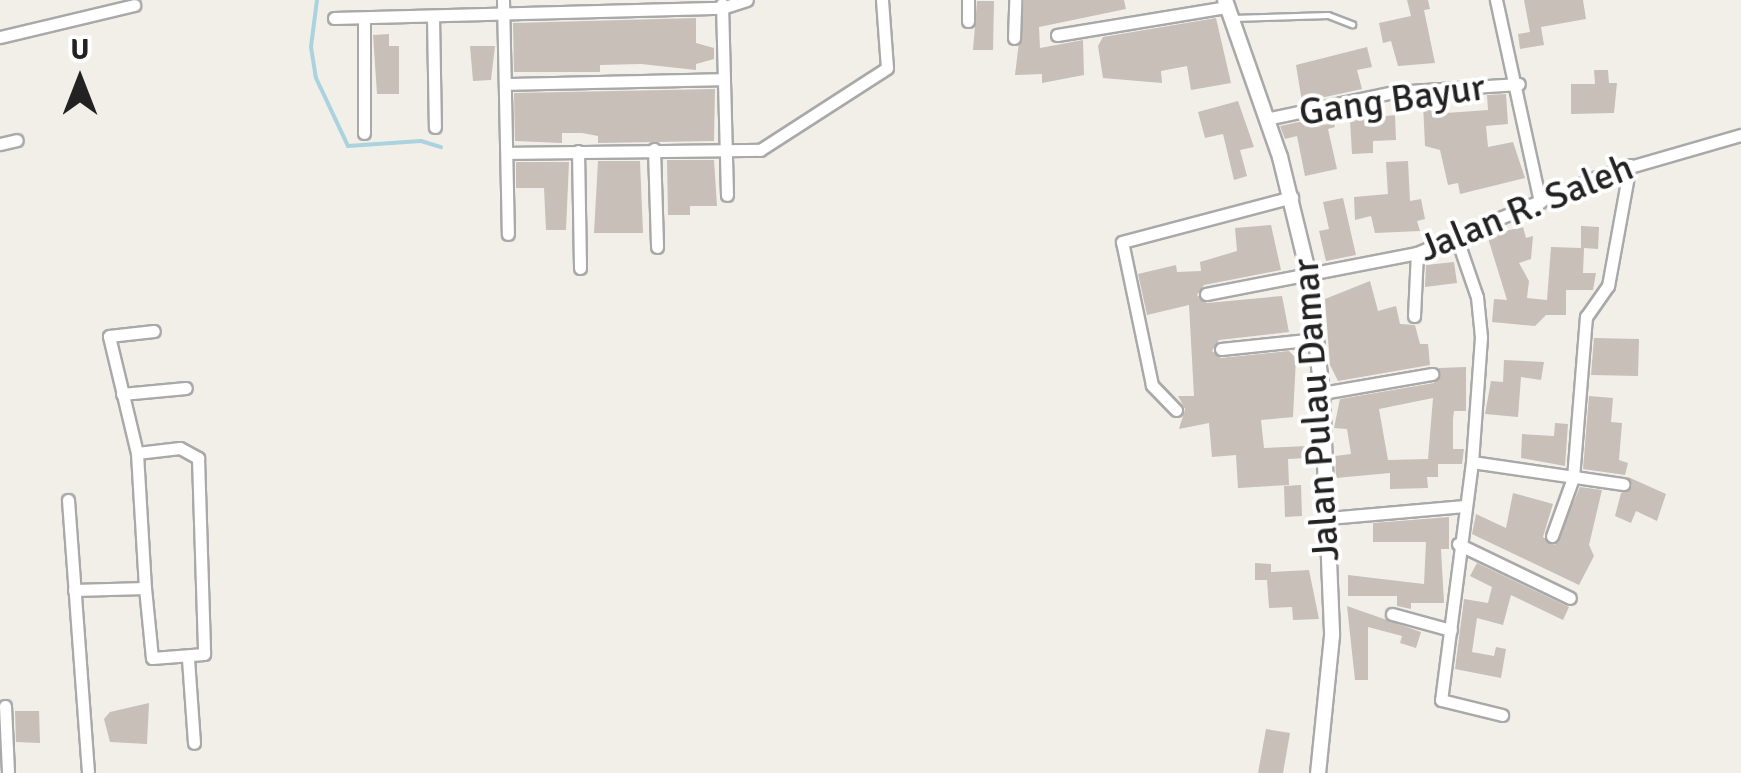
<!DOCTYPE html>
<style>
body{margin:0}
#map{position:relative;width:1741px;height:773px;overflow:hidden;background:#f2efe9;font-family:Signika,sans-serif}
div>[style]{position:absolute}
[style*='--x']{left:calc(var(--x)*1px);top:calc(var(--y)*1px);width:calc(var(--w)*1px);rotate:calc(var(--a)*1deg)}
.stream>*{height:4px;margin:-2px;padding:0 2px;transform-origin:2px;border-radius:2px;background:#aad3df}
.building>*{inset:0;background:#c7bfb8}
.roads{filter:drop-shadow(2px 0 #a9a9a9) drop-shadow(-2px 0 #a9a9a9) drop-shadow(0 2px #a9a9a9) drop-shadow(0 -2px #a9a9a9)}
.service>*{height:5px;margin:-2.5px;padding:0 2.5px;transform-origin:2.5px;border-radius:2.5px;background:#fff}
.minor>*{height:11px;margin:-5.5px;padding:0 5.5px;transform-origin:5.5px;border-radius:5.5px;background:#fff}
.tertiary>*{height:14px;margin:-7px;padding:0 7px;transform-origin:7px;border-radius:7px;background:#fff}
span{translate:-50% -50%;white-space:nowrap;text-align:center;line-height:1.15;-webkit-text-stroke:8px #fff;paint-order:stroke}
.street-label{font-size:38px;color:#222}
.north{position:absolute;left:30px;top:30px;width:100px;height:100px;-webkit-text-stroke:8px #fff;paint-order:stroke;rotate:0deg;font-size:28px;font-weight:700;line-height:40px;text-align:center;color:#222}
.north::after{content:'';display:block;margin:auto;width:35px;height:45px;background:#222;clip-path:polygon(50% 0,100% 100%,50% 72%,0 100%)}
</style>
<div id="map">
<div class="stream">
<i style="--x:317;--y:0;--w:47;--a:97.3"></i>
<i style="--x:311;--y:47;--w:31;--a:81"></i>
<i style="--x:316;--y:78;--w:75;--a:64.8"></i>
<i style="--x:348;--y:146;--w:73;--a:-3.9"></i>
<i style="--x:421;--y:141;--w:21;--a:17"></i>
</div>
<div class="building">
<i style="clip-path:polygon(1024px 0,1124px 0,1126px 9px,1039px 27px,1040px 48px,1083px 40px,1084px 75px,1042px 83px,1042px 74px,1015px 75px)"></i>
<i style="clip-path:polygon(1407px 0,1428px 0,1430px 9px,1424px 10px,1435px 63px,1398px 66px,1391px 41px,1383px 43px,1379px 23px,1411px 16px)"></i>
<i style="clip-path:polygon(1524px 0,1583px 0,1586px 19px,1541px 27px,1544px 45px,1520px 49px,1518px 34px,1530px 32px)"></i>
<i style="clip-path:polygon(977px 1px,994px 1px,993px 50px,973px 50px)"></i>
<i style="clip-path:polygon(696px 18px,696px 43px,714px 48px,714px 59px,696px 64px,696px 70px,641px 64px,600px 65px,600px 72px,514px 72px,513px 23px)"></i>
<i style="clip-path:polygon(1216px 18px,1231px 83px,1191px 90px,1187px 66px,1161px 71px,1162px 83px,1103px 78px,1098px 46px,1103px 37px)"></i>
<i style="clip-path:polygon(389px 34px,389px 46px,399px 46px,399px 94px,377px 94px,373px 35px)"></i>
<i style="clip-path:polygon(470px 46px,495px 46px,491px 80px,473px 81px)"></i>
<i style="clip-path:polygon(1367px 47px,1372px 67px,1357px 70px,1362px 89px,1302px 102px,1296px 65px)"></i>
<i style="clip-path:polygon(1594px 70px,1608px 70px,1609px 83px,1617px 83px,1614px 113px,1571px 114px,1571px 84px,1595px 84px)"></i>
<i style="clip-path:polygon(715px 89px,714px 141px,598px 143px,598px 136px,582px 133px,562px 133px,562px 143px,515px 141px,514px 93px)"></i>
<i style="clip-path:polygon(1506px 94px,1508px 124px,1486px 126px,1488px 147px,1513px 142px,1525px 178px,1460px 194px,1458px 183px,1448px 185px,1440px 150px,1425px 146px,1423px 103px,1445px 102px,1446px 113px,1488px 110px,1487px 95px)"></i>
<i style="clip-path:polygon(1238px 101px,1254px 147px,1240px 150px,1247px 176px,1234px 180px,1223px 134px,1205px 138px,1198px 112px)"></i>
<i style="clip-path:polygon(1332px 115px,1335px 127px,1328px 129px,1337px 169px,1305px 176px,1297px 136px,1285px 139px,1280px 126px)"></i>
<i style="clip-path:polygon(1395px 115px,1396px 140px,1373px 141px,1373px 153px,1352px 154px,1350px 120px)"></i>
<i style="clip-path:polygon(667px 160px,714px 160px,717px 206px,690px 206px,690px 215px,668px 215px)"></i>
<i style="clip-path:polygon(598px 161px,640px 161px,643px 233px,594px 233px)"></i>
<i style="clip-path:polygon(1408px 161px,1410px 201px,1421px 199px,1425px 219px,1417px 221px,1420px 231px,1375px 233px,1371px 216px,1355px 220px,1354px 197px,1388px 194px,1386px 162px)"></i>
<i style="clip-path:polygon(516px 162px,569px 162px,566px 230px,546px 230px,544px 188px,516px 188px)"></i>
<i style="clip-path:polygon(1343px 198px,1356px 255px,1326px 261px,1319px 231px,1329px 229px,1323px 202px)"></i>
<i style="clip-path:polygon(1271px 225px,1281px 270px,1204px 285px,1197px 295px,1207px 303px,1282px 296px,1289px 332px,1219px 340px,1212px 351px,1221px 358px,1289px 351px,1296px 358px,1293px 417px,1261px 420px,1264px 448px,1307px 446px,1307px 458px,1288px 459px,1289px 485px,1238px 488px,1236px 455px,1212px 457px,1209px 423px,1179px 429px,1185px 409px,1178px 396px,1194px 396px,1189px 305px,1147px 315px,1138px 274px,1176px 265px,1177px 272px,1201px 271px,1200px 262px,1237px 251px,1235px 228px)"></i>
<i style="clip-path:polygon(1581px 226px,1599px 227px,1598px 249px,1584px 248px,1583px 273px,1596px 273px,1593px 290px,1566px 290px,1566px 315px,1546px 315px,1535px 326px,1492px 322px,1494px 299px,1507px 300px,1487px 235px,1523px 227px,1526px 238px,1533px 236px,1531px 259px,1519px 263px,1529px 281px,1527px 298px,1547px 300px,1551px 247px,1581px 248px)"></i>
<i style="clip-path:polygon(1454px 262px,1457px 283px,1425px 287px,1426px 265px)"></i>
<i style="clip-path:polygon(1370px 281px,1378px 311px,1396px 306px,1400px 324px,1415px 325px,1420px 344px,1428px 344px,1430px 365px,1338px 381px,1330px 365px,1325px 299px)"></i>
<i style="clip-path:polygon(1594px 338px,1639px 339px,1638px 376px,1591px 375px)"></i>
<i style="clip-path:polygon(1504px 360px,1544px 362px,1541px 380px,1521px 377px,1518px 417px,1485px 414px,1491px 381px,1503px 382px)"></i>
<i style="clip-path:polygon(evenodd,1466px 367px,1466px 411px,1454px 411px,1453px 419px,1453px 449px,1464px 449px,1462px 464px,1438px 464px,1438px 477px,1427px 477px,1428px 488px,1390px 489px,1390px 473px,1336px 478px,1335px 456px,1351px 454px,1347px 429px,1334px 428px,1340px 399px,1434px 383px,1439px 368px,1466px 367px,1433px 398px,1428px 459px,1388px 460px,1379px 409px,1433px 398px)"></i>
<i style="clip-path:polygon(1589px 396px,1613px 398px,1611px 422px,1622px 423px,1619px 460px,1628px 463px,1625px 475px,1583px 469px)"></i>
<i style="clip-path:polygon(1555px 423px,1568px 424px,1565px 466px,1521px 458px,1522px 434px,1554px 436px)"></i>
<i style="clip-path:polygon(1628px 477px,1666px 494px,1657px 521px,1636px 511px,1631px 523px,1615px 516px,1621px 493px,1632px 486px)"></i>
<i style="clip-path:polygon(1301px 485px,1302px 516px,1285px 517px,1284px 486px)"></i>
<i style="clip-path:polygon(1580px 487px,1602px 490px,1589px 545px,1594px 556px,1579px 585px,1472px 534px,1476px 514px,1506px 528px,1513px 493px,1553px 504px,1543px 537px,1555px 545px)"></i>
<i style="clip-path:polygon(1449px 517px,1449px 549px,1441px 549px,1444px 603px,1411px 603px,1411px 609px,1397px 606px,1397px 596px,1348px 596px,1348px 575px,1424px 584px,1426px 542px,1373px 542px,1373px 523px)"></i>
<i style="clip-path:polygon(1255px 563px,1271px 564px,1271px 572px,1309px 570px,1319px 619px,1293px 620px,1292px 607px,1269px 608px,1267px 580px,1255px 580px)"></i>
<i style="clip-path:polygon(1477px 563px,1569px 607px,1563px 620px,1511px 595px,1503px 625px,1477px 618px,1472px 652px,1494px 656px,1496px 647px,1506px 649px,1501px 678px,1455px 669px,1464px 599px,1488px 603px,1492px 587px,1470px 576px)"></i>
<i style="clip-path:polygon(1347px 606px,1421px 632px,1416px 648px,1400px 643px,1402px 636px,1368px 627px,1368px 680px,1355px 680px)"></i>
<i style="clip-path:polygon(149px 703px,147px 744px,110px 742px,104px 719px,110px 712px)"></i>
<i style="clip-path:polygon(15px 711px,39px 711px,40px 743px,16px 742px)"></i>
<i style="clip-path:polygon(1266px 729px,1290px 733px,1283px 773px,1258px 773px)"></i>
</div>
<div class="roads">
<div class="service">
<i style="--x:1233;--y:18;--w:95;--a:-1.8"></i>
<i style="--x:1328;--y:15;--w:26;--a:21"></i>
</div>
<div class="minor">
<i style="--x:503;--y:0;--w:234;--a:88.8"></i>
<i style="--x:1496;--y:0;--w:207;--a:77.7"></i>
<i style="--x:722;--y:4;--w:191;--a:88.5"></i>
<i style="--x:433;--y:17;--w:110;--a:89"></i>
<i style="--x:334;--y:18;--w:388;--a:-1.5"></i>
<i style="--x:722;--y:8;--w:26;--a:-18"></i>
<i style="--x:364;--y:19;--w:114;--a:90"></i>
<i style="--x:968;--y:21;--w:21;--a:-90"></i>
<i style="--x:1057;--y:35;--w:171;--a:-9.4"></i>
<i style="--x:0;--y:37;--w:138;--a:-13.4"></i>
<i style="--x:1014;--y:38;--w:38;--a:-88"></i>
<i style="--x:505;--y:84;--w:219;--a:-1.3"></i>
<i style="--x:1266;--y:119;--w:131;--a:-11.9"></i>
<i style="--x:1394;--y:92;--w:125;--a:-3.7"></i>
<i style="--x:0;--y:144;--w:17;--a:-13"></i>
<i style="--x:654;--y:149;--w:98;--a:88.2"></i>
<i style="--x:578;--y:151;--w:117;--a:89"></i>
<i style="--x:507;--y:153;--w:253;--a:-0.7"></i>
<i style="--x:760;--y:150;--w:151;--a:-32.8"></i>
<i style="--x:887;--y:68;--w:68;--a:-94.2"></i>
<i style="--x:1457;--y:239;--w:61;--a:71"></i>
<i style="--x:1477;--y:297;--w:40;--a:84.3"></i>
<i style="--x:1481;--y:337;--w:125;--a:94.1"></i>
<i style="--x:1472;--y:462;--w:240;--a:97.4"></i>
<i style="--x:1441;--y:700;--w:63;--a:13.8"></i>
<i style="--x:1206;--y:294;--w:215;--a:-11"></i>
<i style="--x:1417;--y:253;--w:201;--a:-22.9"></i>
<i style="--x:1602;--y:175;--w:145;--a:-16.1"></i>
<i style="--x:1414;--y:316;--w:63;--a:-87.3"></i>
<i style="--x:1221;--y:349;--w:96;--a:-6"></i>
<i style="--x:1322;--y:393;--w:112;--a:-9.8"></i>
<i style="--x:122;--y:394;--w:64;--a:-5.4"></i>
<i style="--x:1176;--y:410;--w:35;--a:-134"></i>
<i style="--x:1152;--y:385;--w:146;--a:-101.8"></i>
<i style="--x:1122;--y:242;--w:176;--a:-14.8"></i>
<i style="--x:137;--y:453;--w:43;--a:-6.6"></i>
<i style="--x:180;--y:448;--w:21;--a:29"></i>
<i style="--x:198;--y:458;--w:196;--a:88.2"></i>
<i style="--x:204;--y:654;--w:52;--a:175.6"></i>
<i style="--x:152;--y:658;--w:70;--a:-95.7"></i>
<i style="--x:1472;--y:462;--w:153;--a:8.3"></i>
<i style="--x:68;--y:500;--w:274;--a:85.8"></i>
<i style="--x:1328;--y:518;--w:137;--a:-5"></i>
<i style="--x:1552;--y:536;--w:62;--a:-70.1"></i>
<i style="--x:1573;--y:478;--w:162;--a:-85.4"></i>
<i style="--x:1586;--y:317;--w:38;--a:-55"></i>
<i style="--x:1608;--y:286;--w:123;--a:-79.7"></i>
<i style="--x:1458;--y:544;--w:124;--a:25.7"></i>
<i style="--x:74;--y:590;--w:71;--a:-1.6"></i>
<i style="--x:145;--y:588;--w:135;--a:-93.4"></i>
<i style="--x:137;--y:453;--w:120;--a:-103.5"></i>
<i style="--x:109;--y:336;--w:45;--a:-6.3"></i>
<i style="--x:1392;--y:614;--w:61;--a:15.2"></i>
<i style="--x:188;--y:659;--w:84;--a:85.9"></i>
<i style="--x:5;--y:706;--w:67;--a:87.4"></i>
</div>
<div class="tertiary">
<i style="--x:1225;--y:0;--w:166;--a:70.7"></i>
<i style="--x:1280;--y:157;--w:122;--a:76.3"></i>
<i style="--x:1309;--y:276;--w:118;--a:83.7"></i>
<i style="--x:1322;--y:393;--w:243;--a:87.6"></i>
<i style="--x:1332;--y:636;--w:138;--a:95.8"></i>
</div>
</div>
<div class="street-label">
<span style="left:1392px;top:100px;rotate:-8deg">Gang Bayur</span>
<span style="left:1526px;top:208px;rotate:-22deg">Jalan R. Saleh</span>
<span style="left:1316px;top:410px;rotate:-94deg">Jalan Pulau Damar</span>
</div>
<div class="north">U</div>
</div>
